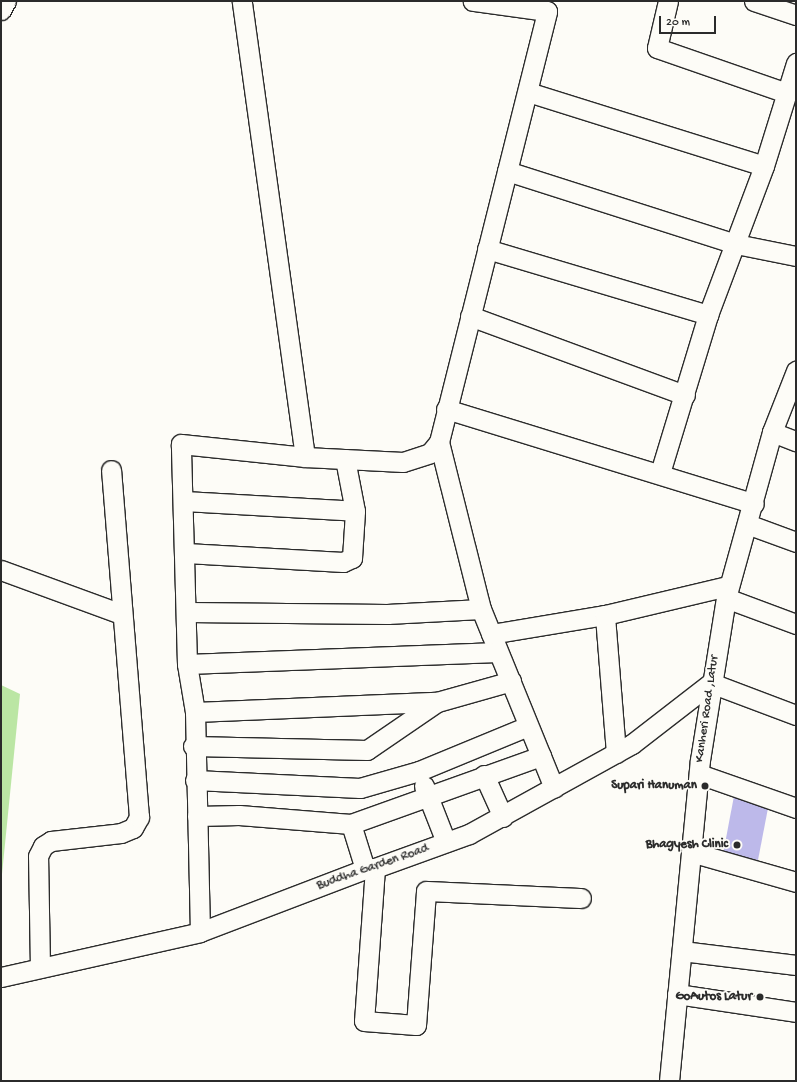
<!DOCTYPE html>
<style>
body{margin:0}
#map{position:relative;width:797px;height:1082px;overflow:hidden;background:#fdfcf7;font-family:"Gochi Hand",sans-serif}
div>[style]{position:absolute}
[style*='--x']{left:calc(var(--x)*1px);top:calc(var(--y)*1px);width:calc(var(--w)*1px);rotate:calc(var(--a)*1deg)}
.green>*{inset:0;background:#bbe6a4}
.building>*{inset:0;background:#bdb9ea}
.roads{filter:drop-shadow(1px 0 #2b2b2b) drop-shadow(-1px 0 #2b2b2b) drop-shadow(0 1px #2b2b2b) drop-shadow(0 -1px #2b2b2b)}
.minor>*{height:19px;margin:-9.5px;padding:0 9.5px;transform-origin:9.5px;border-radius:9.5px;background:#fdfcf7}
.dots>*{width:11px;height:11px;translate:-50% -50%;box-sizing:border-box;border:2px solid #fdfcf7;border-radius:50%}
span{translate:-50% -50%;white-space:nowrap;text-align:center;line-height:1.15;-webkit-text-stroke:3.5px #fdfcf7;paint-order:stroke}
.street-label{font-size:13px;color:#2b2b2b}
.poi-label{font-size:13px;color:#2b2b2b;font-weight:700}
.right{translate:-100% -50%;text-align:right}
.frame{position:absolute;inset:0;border:2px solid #2b2b2b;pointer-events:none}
.scale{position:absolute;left:659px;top:16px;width:57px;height:18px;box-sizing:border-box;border:2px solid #2b2b2b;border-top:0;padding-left:5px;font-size:12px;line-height:14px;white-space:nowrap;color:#2b2b2b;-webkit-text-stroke:3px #fdfcf7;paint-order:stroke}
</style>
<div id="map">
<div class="green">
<i style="clip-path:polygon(1px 685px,20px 694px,1px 884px)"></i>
</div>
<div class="building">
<i style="clip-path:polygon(734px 796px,769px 803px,758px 860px,723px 854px)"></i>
</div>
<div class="roads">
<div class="minor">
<i style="--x:668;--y:1;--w:48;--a:103.2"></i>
<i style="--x:657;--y:48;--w:138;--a:19.1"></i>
<i style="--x:754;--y:1;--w:44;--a:18.4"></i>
<i style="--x:1;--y:10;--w:10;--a:-61"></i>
<i style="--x:528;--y:92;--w:247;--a:17.4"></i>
<i style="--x:507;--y:171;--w:240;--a:17.7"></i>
<i style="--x:736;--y:244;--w:61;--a:11.3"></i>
<i style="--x:487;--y:249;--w:231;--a:16.6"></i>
<i style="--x:470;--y:316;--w:229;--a:20.2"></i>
<i style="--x:446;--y:409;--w:322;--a:17.1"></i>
<i style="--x:772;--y:432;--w:26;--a:21"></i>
<i style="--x:439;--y:442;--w:172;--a:75.9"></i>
<i style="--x:481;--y:609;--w:193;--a:67.8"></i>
<i style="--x:305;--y:457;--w:98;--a:2.9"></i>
<i style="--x:403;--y:462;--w:28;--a:-18"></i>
<i style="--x:430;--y:453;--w:14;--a:-51"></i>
<i style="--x:439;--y:442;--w:444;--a:-75.9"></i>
<i style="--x:547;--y:11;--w:75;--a:-172.3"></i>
<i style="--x:660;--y:473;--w:165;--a:-73.1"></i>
<i style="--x:708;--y:315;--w:159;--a:-69.4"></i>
<i style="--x:764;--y:166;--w:108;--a:-72.7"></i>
<i style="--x:184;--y:501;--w:171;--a:3.3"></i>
<i style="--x:747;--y:524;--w:52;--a:20.2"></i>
<i style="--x:186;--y:553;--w:157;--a:3.3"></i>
<i style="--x:343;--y:562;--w:10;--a:-24"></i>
<i style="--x:352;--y:558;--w:47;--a:-86.3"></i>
<i style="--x:355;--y:511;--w:53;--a:-100.9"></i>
<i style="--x:1;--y:570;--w:128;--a:20.1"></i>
<i style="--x:726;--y:598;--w:75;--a:20.4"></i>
<i style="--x:187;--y:612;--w:200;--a:0.6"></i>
<i style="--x:387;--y:614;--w:94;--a:-3"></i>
<i style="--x:491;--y:634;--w:116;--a:-9.5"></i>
<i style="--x:187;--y:664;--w:311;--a:-2.2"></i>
<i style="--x:195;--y:712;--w:242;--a:-2.4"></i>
<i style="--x:437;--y:702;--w:77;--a:-15.8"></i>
<i style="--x:193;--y:746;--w:174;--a:1.3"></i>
<i style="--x:367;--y:750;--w:85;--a:-34.4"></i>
<i style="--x:616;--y:753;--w:138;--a:-94.6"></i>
<i style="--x:605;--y:615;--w:126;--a:-13.3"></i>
<i style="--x:699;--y:774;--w:103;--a:19.3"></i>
<i style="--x:484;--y:775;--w:46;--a:65.7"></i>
<i style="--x:195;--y:780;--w:165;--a:2.8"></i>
<i style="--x:360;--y:788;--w:61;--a:-16.1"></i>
<i style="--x:419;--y:771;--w:118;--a:-22.4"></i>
<i style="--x:424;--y:786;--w:60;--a:68.6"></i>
<i style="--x:197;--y:816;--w:42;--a:-1.4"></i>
<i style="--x:239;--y:815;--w:112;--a:4.6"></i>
<i style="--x:351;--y:824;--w:202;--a:-19.7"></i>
<i style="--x:351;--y:824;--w:47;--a:72.7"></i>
<i style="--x:691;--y:852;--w:109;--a:15.9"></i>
<i style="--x:375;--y:868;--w:153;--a:94.1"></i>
<i style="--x:364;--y:1021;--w:52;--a:4.4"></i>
<i style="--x:416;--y:1025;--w:134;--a:-85.7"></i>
<i style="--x:426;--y:891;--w:155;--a:2.6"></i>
<i style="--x:200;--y:932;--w:220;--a:-91.3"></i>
<i style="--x:195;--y:712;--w:49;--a:-99.5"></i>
<i style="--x:187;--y:664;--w:220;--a:-91.6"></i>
<i style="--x:181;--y:444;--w:125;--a:6"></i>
<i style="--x:305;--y:457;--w:460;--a:-97.9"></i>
<i style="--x:682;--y:951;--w:115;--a:7"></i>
<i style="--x:40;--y:968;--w:112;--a:-91"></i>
<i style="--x:38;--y:856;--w:11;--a:-63"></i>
<i style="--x:43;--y:846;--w:9;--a:-32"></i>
<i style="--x:51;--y:841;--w:70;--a:-6.5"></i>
<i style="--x:121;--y:833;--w:13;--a:-23"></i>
<i style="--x:133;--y:828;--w:13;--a:-61"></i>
<i style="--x:139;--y:817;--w:348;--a:-94.6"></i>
<i style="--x:1;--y:977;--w:204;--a:-12.7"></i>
<i style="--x:200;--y:932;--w:177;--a:-20.9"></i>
<i style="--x:365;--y:869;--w:10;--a:-6"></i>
<i style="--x:375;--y:868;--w:100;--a:-19.9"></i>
<i style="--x:469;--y:834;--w:186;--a:-28.9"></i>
<i style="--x:632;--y:744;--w:100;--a:-37.7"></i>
<i style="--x:711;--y:683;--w:91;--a:20.6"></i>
<i style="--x:677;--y:994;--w:120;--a:8.6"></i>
<i style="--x:669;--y:1081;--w:322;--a:-84.5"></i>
<i style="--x:700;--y:760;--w:164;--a:-80.9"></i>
<i style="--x:726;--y:598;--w:172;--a:-74.5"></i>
<i style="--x:772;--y:432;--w:66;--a:-68.5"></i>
</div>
</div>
<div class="dots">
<i style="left:705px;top:786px;background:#2b2b2b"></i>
<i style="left:737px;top:845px;background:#2b2b2b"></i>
<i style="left:760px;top:997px;background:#2b2b2b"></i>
</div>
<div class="street-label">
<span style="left:708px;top:709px;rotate:-82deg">Kanheri Road ,Latur</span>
<span style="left:373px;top:868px;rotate:-19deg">Buddha Garden Road</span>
</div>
<div class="poi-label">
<span class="right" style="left:697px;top:786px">Supari Hanuman</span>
<span class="right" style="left:728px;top:845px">Bhagyesh Clinic</span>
<span class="right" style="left:752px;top:997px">GoAutos Latur</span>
</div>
<div class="frame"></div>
<div class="scale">20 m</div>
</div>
